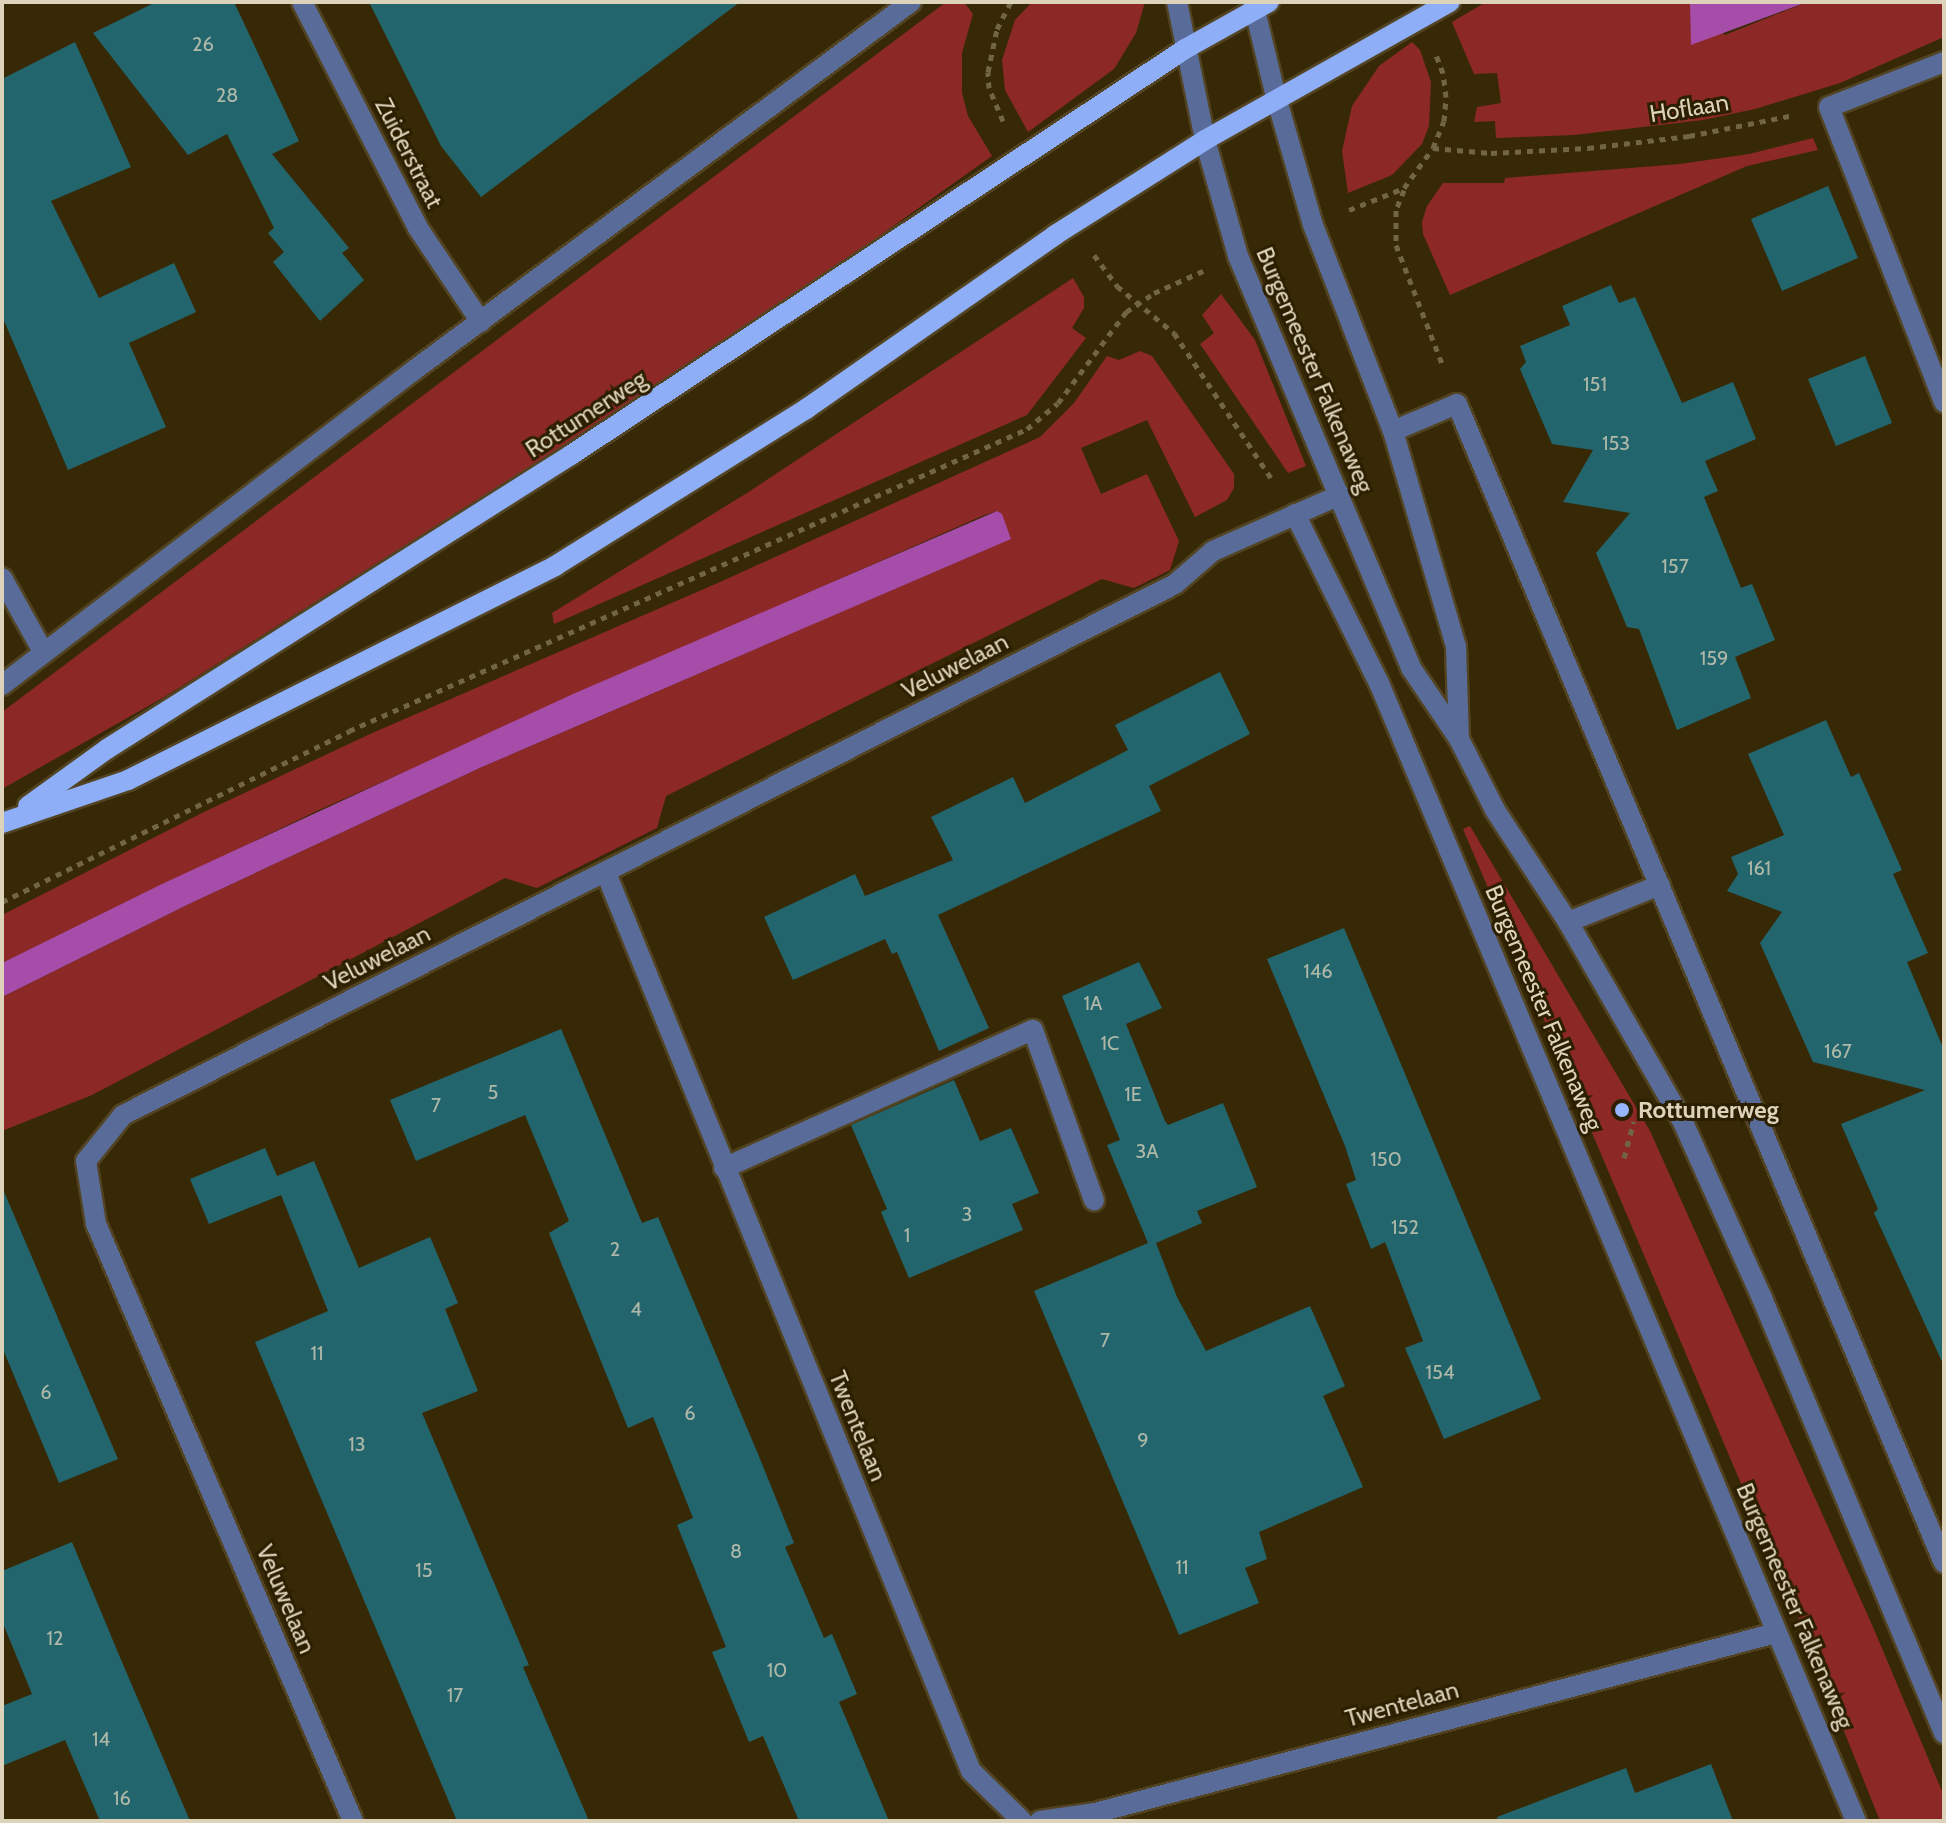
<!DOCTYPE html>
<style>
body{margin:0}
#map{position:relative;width:1946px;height:1823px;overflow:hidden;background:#372906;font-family:Cabin,sans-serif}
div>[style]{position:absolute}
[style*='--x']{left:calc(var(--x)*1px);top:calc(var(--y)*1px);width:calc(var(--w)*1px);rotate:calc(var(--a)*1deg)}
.green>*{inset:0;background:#8c2927}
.water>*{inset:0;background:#a54da8}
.building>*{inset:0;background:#23656d}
.path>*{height:5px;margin-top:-2.5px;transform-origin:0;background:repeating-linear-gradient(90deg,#716546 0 6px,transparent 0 12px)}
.roads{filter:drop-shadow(2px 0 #524423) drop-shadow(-2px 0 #524423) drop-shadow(0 2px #524423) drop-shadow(0 -2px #524423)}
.minor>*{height:20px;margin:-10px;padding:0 10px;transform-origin:10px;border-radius:10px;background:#596c99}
.major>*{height:20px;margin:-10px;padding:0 10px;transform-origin:10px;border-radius:10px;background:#8eaef7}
.dots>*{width:22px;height:22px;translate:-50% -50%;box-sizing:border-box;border:4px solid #2c1f00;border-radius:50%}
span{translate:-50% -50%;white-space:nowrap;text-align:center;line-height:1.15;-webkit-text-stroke:6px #2c1f00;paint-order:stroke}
.number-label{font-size:20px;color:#aeb8a8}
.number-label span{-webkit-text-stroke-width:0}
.street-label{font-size:24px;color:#ddd3bb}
.poi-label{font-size:24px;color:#ddd3bb;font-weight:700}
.left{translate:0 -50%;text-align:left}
.frame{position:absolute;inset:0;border:4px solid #ddd3bb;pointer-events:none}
</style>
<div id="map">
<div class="green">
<i style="clip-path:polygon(946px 2px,964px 2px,973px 14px,962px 53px,962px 93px,968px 116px,992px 156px,803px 290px,639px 398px,166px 696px,2px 789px,2px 712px)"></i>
<i style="clip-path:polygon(1032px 2px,1145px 2px,1136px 33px,1114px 69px,1028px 132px,1005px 90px,1002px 60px,1015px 20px)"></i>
<i style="clip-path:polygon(1486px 2px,1695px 2px,1690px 4px,1725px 35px,1807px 2px,1944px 2px,1944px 37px,1840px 83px,1755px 109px,1703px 120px,1574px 135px,1496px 138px,1495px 121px,1474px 122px,1477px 107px,1501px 103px,1497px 73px,1474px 74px,1452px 22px)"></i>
<i style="clip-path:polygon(1412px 42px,1420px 50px,1431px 82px,1429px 126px,1422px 144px,1392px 175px,1348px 193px,1342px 151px,1352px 106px,1379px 66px)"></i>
<i style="clip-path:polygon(1813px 138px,1818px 150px,1747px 166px,1450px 295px,1423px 234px,1422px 222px,1427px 206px,1443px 183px,1504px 183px,1505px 178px,1680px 164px,1749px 154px)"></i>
<i style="clip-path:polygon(1073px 278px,1084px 297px,1084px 308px,1072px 328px,1086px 338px,1027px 415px,554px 624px,552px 613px,747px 493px)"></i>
<i style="clip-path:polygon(1221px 294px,1255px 340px,1306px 466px,1288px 473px,1200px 344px,1214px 333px,1202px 315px)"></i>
<i style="clip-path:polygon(1140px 351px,1152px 356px,1234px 474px,1234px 488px,1227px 500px,1195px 517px,1147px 420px,1081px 448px,1101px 494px,1147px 474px,1179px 541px,1170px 570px,1134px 588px,1102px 579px,666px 796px,657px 828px,537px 888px,505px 878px,92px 1095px,2px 1131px,2px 997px,189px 904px,482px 767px,1010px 539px,997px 511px,982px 516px,319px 810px,2px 963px,2px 915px,204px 812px,370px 734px,720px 582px,1040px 437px,1074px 403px,1107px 356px,1119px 360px)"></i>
<i style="clip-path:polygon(1470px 826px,1650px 1131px,1873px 1627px,1944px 1796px,1944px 1821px,1880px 1821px,1810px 1646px,1463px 829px)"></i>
</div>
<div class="water">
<i style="clip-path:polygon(1695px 2px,1807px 2px,1691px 45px,1690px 4px)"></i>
<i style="clip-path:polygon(997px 511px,1002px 514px,1011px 539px,482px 767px,189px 904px,2px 997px,2px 963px,162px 884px,573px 694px)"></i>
</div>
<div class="building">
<i style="clip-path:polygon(156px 2px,234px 2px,299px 141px,272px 154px,349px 248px,342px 253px,364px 280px,320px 321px,273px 262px,284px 252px,268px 233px,274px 228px,227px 134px,188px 155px,93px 33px)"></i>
<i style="clip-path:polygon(369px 2px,740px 2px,481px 197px,441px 146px)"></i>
<i style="clip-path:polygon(75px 42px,131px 167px,51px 201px,99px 298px,174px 263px,196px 312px,129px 343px,166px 427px,68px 470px,2px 316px,2px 79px)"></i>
<i style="clip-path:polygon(1828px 186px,1858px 258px,1782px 291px,1751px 219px)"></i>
<i style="clip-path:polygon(1611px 285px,1619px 303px,1635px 297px,1682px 403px,1733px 382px,1756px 439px,1705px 461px,1718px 491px,1704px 497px,1741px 588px,1752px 584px,1775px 640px,1735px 657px,1751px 698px,1677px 730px,1639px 629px,1627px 627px,1596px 553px,1630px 513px,1563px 502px,1593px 450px,1552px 444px,1520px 369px,1526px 362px,1520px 346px,1570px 325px,1562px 306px)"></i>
<i style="clip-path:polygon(1865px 356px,1892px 423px,1836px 446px,1808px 379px)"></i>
<i style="clip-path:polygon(1220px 672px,1250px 734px,1149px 786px,1161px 811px,938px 915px,989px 1028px,939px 1051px,897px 952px,892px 954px,885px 939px,793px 980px,764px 917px,855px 874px,865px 896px,953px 860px,931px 817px,1013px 777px,1025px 803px,1128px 750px,1115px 725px)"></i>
<i style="clip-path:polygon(1826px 720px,1851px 777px,1859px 773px,1902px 870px,1893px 874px,1928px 953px,1907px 962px,1944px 1050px,1944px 1366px,1874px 1213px,1878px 1209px,1841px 1124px,1925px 1090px,1813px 1062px,1760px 943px,1782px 912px,1727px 891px,1738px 874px,1731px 857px,1784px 835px,1748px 754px)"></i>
<i style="clip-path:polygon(1344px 928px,1541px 1399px,1444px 1439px,1405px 1348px,1423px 1341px,1385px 1242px,1371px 1249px,1346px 1184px,1356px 1180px,1345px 1146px,1267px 959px)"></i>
<i style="clip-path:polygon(1139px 962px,1162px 1008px,1126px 1024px,1165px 1121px,1168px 1125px,1223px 1103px,1257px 1187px,1197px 1211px,1202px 1223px,1156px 1243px,1177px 1297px,1206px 1351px,1310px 1306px,1345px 1386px,1323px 1396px,1363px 1487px,1259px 1532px,1267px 1559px,1245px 1568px,1259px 1603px,1179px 1635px,1034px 1291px,1148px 1243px,1107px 1145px,1120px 1140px,1062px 996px)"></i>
<i style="clip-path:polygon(561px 1029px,642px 1223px,658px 1217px,758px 1454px,794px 1543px,785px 1547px,824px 1638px,832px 1634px,857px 1694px,839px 1702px,889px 1821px,799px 1821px,763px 1736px,749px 1742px,712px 1652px,726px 1647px,677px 1525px,693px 1518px,653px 1417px,628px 1428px,549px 1233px,569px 1221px,525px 1115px,416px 1161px,390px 1100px)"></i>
<i style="clip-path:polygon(954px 1080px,980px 1141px,1011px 1128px,1039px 1193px,1012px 1204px,1023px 1230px,909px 1278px,881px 1212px,887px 1209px,851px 1125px)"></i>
<i style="clip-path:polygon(265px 1148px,277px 1176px,314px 1161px,359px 1268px,430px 1237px,458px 1303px,445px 1309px,478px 1391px,422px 1413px,529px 1665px,523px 1667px,589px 1821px,457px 1821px,255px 1342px,328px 1311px,281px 1195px,209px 1224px,190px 1179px)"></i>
<i style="clip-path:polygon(2px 1187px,118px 1459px,59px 1483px,2px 1347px)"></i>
<i style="clip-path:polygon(72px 1542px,119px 1655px,190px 1821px,100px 1821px,65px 1740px,2px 1766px,2px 1706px,32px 1694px,2px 1621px,2px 1571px)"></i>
<i style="clip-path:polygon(1711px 1764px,1733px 1821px,1498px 1821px,1497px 1817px,1626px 1768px,1635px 1793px)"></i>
</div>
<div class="path">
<i style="--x:1003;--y:121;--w:36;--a:-113"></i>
<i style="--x:989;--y:88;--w:16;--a:-94"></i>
<i style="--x:988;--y:72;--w:44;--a:-78.2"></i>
<i style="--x:997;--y:29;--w:30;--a:-63"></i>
<i style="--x:1433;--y:148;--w:58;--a:4.9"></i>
<i style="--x:1491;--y:153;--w:97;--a:-3"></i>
<i style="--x:1588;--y:148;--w:102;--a:-6.8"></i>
<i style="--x:1689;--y:136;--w:102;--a:-11.3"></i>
<i style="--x:1404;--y:190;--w:22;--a:112"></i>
<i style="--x:1396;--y:210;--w:35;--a:90"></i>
<i style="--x:1396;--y:245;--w:130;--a:68.8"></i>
<i style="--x:1349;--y:210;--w:59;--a:-21.8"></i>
<i style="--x:1404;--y:188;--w:49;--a:-54.1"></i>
<i style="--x:1433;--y:148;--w:29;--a:-68"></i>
<i style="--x:1444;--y:121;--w:24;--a:-85"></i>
<i style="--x:1446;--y:97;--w:24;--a:-97"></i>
<i style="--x:1443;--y:73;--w:19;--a:-111"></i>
<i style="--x:1094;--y:255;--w:39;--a:53"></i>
<i style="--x:1117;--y:286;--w:74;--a:39.5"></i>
<i style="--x:1174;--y:333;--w:178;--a:56.2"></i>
<i style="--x:2;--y:902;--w:387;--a:-26.2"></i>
<i style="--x:349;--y:731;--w:742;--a:-24.01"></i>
<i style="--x:1027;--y:429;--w:40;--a:-40"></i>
<i style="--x:1058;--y:403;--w:114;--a:-53.2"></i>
<i style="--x:1126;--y:312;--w:34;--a:-34"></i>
<i style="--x:1154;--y:293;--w:54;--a:-24.2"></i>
<i style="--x:1624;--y:1158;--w:38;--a:-75"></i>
</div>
<div class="roads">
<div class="minor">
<i style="--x:302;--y:2;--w:254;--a:62.8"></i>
<i style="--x:418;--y:228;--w:113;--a:56.2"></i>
<i style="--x:1177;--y:2;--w:141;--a:78.5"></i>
<i style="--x:1205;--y:140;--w:121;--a:74.1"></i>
<i style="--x:1238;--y:256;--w:447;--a:67.2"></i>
<i style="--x:1411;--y:668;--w:86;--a:55.9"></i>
<i style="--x:1459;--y:739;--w:80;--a:63.1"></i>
<i style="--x:1495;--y:810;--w:134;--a:56.9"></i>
<i style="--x:1568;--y:922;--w:228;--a:60.1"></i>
<i style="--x:1682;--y:1120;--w:195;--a:65.8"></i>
<i style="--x:1762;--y:1298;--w:472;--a:67.3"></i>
<i style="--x:1253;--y:2;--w:98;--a:76.4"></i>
<i style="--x:1276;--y:97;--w:133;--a:73.9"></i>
<i style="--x:1313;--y:225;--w:221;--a:68.8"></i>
<i style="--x:1393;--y:431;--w:224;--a:73.7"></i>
<i style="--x:1456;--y:646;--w:93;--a:88.2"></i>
<i style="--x:1944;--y:62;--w:123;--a:158.6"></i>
<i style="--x:1829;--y:107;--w:317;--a:68.7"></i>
<i style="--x:1393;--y:431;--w:69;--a:-22.9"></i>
<i style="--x:1457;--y:404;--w:1257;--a:67.21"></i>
<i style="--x:1295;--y:514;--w:189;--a:63.6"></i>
<i style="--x:1379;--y:683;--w:1234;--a:67.26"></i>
<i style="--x:2;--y:578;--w:86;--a:60.8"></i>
<i style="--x:2;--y:685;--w:517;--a:-37.38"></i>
<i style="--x:413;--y:371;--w:620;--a:-36.54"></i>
<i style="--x:606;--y:873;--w:969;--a:67.88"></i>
<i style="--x:971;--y:1771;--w:71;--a:44.4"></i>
<i style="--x:1568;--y:922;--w:99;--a:-21.9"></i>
<i style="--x:724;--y:1168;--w:338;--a:-24.1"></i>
<i style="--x:1033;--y:1030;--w:181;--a:70.3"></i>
<i style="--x:353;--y:1821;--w:650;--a:-113.29"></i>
<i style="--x:96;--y:1224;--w:64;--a:-99"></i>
<i style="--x:86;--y:1161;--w:59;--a:-51.2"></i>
<i style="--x:123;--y:1115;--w:1178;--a:-26.78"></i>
<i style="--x:1175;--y:584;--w:50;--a:-41"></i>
<i style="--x:1213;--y:551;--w:139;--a:-23.8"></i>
<i style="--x:1040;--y:1821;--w:56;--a:-8.3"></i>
<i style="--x:1095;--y:1813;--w:704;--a:-14.81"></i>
</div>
<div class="major">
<i style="--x:28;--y:806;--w:97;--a:-35.8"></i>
<i style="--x:107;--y:749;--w:549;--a:-32.36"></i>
<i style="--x:571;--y:455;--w:736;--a:-33.47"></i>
<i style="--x:1185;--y:49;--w:96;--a:-29.2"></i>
<i style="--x:2;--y:823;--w:133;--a:-18.8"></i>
<i style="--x:128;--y:780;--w:478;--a:-26.6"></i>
<i style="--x:555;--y:566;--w:296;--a:-32"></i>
<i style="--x:806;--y:409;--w:304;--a:-34.9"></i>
<i style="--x:1055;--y:235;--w:178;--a:-32.3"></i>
<i style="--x:1205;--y:140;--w:281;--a:-29.4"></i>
</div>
</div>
<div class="dots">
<i style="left:1622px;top:1110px;background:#97b6fd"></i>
</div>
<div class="number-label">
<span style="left:203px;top:44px">26</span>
<span style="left:227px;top:95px">28</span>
<span style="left:1595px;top:384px">151</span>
<span style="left:1616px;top:443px">153</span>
<span style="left:1675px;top:566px">157</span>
<span style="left:1714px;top:658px">159</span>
<span style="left:1759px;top:868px">161</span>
<span style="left:1318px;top:971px">146</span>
<span style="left:1093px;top:1003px">1A</span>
<span style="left:1110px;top:1043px">1C</span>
<span style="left:1838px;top:1051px">167</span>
<span style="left:493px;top:1092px">5</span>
<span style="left:1133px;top:1094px">1E</span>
<span style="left:436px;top:1105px">7</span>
<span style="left:1147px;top:1151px">3A</span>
<span style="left:1386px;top:1159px">150</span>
<span style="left:967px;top:1214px">3</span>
<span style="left:1405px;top:1227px">152</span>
<span style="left:907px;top:1235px">1</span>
<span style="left:615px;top:1249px">2</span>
<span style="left:636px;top:1309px">4</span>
<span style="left:1105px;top:1340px">7</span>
<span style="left:317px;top:1353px">11</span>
<span style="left:1440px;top:1372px">154</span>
<span style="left:46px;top:1392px">6</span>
<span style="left:690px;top:1413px">6</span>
<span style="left:1143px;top:1440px">9</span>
<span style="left:357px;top:1444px">13</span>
<span style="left:736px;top:1551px">8</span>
<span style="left:1182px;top:1567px">11</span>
<span style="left:424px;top:1570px">15</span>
<span style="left:55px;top:1638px">12</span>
<span style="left:777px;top:1670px">10</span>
<span style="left:455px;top:1695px">17</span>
<span style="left:101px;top:1739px">14</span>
<span style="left:122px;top:1798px">16</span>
</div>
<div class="street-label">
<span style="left:1689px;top:108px;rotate:-9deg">Hoflaan</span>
<span style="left:409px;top:153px;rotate:63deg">Zuiderstraat</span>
<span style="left:1315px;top:370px;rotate:67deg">Burgemeester Falkenaweg</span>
<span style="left:586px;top:414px;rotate:-33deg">Rottumerweg</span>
<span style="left:955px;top:666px;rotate:-27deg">Veluwelaan</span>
<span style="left:377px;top:958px;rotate:-27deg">Veluwelaan</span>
<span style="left:1544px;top:1008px;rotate:67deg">Burgemeester Falkenaweg</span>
<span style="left:858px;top:1426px;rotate:68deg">Twentelaan</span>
<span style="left:286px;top:1599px;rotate:67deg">Veluwelaan</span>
<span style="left:1795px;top:1606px;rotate:67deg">Burgemeester Falkenaweg</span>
<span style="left:1402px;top:1704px;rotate:-15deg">Twentelaan</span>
</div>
<div class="poi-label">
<span class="left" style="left:1638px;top:1110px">Rottumerweg</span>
</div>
<div class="frame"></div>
</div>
